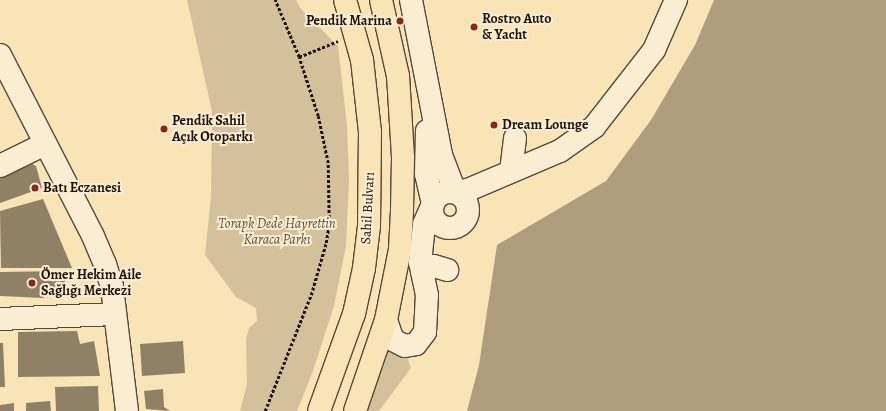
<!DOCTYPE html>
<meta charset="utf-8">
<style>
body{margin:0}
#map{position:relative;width:886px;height:411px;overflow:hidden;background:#f9e4b8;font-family:Alegreya,serif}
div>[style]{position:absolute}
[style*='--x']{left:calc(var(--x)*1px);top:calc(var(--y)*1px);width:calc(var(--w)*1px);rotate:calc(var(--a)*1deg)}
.green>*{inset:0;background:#d4c19b}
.water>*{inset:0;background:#af9d7e}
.building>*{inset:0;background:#908065}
.path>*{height:2.5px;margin-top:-1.25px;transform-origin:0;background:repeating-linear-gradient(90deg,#1f140c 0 3px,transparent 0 5px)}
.roads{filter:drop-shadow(1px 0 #564837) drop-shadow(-1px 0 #564837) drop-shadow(0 1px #564837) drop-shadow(0 -1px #564837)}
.minor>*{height:22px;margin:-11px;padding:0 11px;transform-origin:11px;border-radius:11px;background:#fbedd1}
.minor>.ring{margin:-11px;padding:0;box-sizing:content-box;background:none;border:22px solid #fbedd1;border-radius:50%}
.highway>*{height:22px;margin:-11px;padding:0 11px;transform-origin:11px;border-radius:11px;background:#f9e4b8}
.dots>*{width:11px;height:11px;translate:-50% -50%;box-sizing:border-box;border:2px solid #fbedd1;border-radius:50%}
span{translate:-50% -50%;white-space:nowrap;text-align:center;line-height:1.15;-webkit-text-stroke:4px #fbedd1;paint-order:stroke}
.poi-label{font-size:14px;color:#1f140c;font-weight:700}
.left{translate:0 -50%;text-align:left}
.right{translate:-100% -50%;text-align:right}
.street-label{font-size:14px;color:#1f140c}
.park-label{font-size:14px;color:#5e513e;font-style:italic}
</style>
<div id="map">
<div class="green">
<i style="clip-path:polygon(187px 0,296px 0,300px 8px,338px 46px,347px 126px,349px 179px,346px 246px,334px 306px,313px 371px,297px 411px,240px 411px,247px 384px,246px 339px,249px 328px,257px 321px,256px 308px,236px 297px,205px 255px,211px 196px,212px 111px)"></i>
<i style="clip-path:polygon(392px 348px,406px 354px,411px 368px,379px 411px,366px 411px,386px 352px)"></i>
</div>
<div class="water">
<i style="clip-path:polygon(714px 0,886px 0,886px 411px,467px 411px,479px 365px,497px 245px,606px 181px,651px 120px,695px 45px)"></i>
</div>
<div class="building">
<i style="clip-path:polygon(25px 160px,36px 166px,42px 188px,0 203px,0 172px)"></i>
<i style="clip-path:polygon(43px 199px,72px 268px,1px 268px,0 211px)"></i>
<i style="clip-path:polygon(65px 271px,65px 294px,44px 294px,44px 298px,0 296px,0 272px)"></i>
<i style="clip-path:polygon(77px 331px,80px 344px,94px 341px,100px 376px,18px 377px,18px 332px)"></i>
<i style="clip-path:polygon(183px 341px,185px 373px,142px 376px,140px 344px)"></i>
<i style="clip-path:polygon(0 343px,3px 343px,5px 387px,0 387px)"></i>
<i style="clip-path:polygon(98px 386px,99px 411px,56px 411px,55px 387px)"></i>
<i style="clip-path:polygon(163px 389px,164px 407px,170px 411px,146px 409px,144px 391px)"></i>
<i style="clip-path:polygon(50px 401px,51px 411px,26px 411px,26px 403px)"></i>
<i style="clip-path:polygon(14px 403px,14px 411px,0 411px,0 405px)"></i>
</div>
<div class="path">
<i style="--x:299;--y:57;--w:42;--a:-22.3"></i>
<i style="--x:265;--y:411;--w:125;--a:-68.4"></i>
<i style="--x:311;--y:295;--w:54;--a:-73.9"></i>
<i style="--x:326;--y:243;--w:20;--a:-81"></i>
<i style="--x:329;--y:223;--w:60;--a:-91"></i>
<i style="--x:328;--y:163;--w:48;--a:-102"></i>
<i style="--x:318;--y:116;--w:62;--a:-107.9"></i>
<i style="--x:299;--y:57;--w:62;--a:-112.8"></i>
</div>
<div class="roads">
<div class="minor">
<i style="--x:411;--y:0;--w:158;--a:79"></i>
<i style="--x:441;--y:155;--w:40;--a:69"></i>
<i style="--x:455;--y:192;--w:13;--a:-9"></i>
<i style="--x:468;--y:190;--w:100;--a:-23"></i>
<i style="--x:560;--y:151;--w:42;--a:-35.2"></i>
<i style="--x:594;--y:127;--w:98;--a:-52.1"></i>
<i style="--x:654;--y:50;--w:55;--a:-66.3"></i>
<i style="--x:0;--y:55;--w:203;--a:62.8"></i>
<i style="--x:93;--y:236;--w:30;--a:67"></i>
<i style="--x:105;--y:264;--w:24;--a:73"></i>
<i style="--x:112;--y:287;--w:125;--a:83.1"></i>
<i style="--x:0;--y:166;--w:50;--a:-26.1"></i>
<i style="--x:511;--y:171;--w:33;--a:-83"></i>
<i class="ring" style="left:432px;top:192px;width:14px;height:14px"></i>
<i style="--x:422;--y:272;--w:13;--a:-27"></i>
<i style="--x:434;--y:266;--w:14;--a:17"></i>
<i style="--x:0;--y:319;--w:114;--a:-2.5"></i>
<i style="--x:386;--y:320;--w:21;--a:71"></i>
<i style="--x:393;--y:340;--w:13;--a:27"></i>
<i style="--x:405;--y:346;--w:11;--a:-10"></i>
<i style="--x:416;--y:344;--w:15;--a:-53"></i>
<i style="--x:425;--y:332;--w:37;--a:-87"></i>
<i style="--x:427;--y:295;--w:33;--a:-102"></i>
<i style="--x:420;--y:263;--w:39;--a:-84"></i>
<i style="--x:424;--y:224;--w:22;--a:-66"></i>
<i style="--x:433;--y:204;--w:31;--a:-103"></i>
<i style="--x:426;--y:174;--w:43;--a:-88.7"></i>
</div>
<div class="highway">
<i style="--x:319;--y:411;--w:103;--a:-70.2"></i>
<i style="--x:354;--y:314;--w:47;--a:-77.7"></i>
<i style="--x:364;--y:268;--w:42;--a:-83.2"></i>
<i style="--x:369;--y:226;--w:94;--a:-89.4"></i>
<i style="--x:370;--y:132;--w:72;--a:-96.3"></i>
<i style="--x:362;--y:60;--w:62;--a:-105.8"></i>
<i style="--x:355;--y:411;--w:96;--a:-71.2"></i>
<i style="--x:386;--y:320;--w:72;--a:-78.8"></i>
<i style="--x:400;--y:249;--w:38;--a:-87"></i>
<i style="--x:402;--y:211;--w:54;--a:-88.9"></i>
<i style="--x:403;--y:157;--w:81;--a:-93.5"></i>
<i style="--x:398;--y:76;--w:78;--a:-102.6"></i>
</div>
</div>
<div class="dots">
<i style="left:400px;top:21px;background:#8f2418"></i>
<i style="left:474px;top:27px;background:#8f2418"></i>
<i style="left:494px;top:125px;background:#8f2418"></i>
<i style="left:164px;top:129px;background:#8f2418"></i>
<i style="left:35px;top:188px;background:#8f2418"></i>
<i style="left:32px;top:283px;background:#8f2418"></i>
</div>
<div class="poi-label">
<span class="left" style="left:482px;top:27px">Rostro Auto<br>&amp; Yacht</span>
<span class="right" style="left:392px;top:21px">Pendik Marina</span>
<span class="left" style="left:172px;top:129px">Pendik Sahil<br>Açık Otoparkı</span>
<span class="left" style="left:502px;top:125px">Dream Lounge</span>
<span class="left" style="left:43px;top:188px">Batı Eczanesi</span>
<span class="left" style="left:41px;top:283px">Ömer Hekim Aile<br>Sağlığı Merkezi</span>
</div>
<div class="street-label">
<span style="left:368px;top:208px;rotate:-87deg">Sahil Bulvarı</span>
</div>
<div class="park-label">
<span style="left:277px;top:232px">Torapk Dede Hayrettin<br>Karaca Parkı</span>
</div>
</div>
